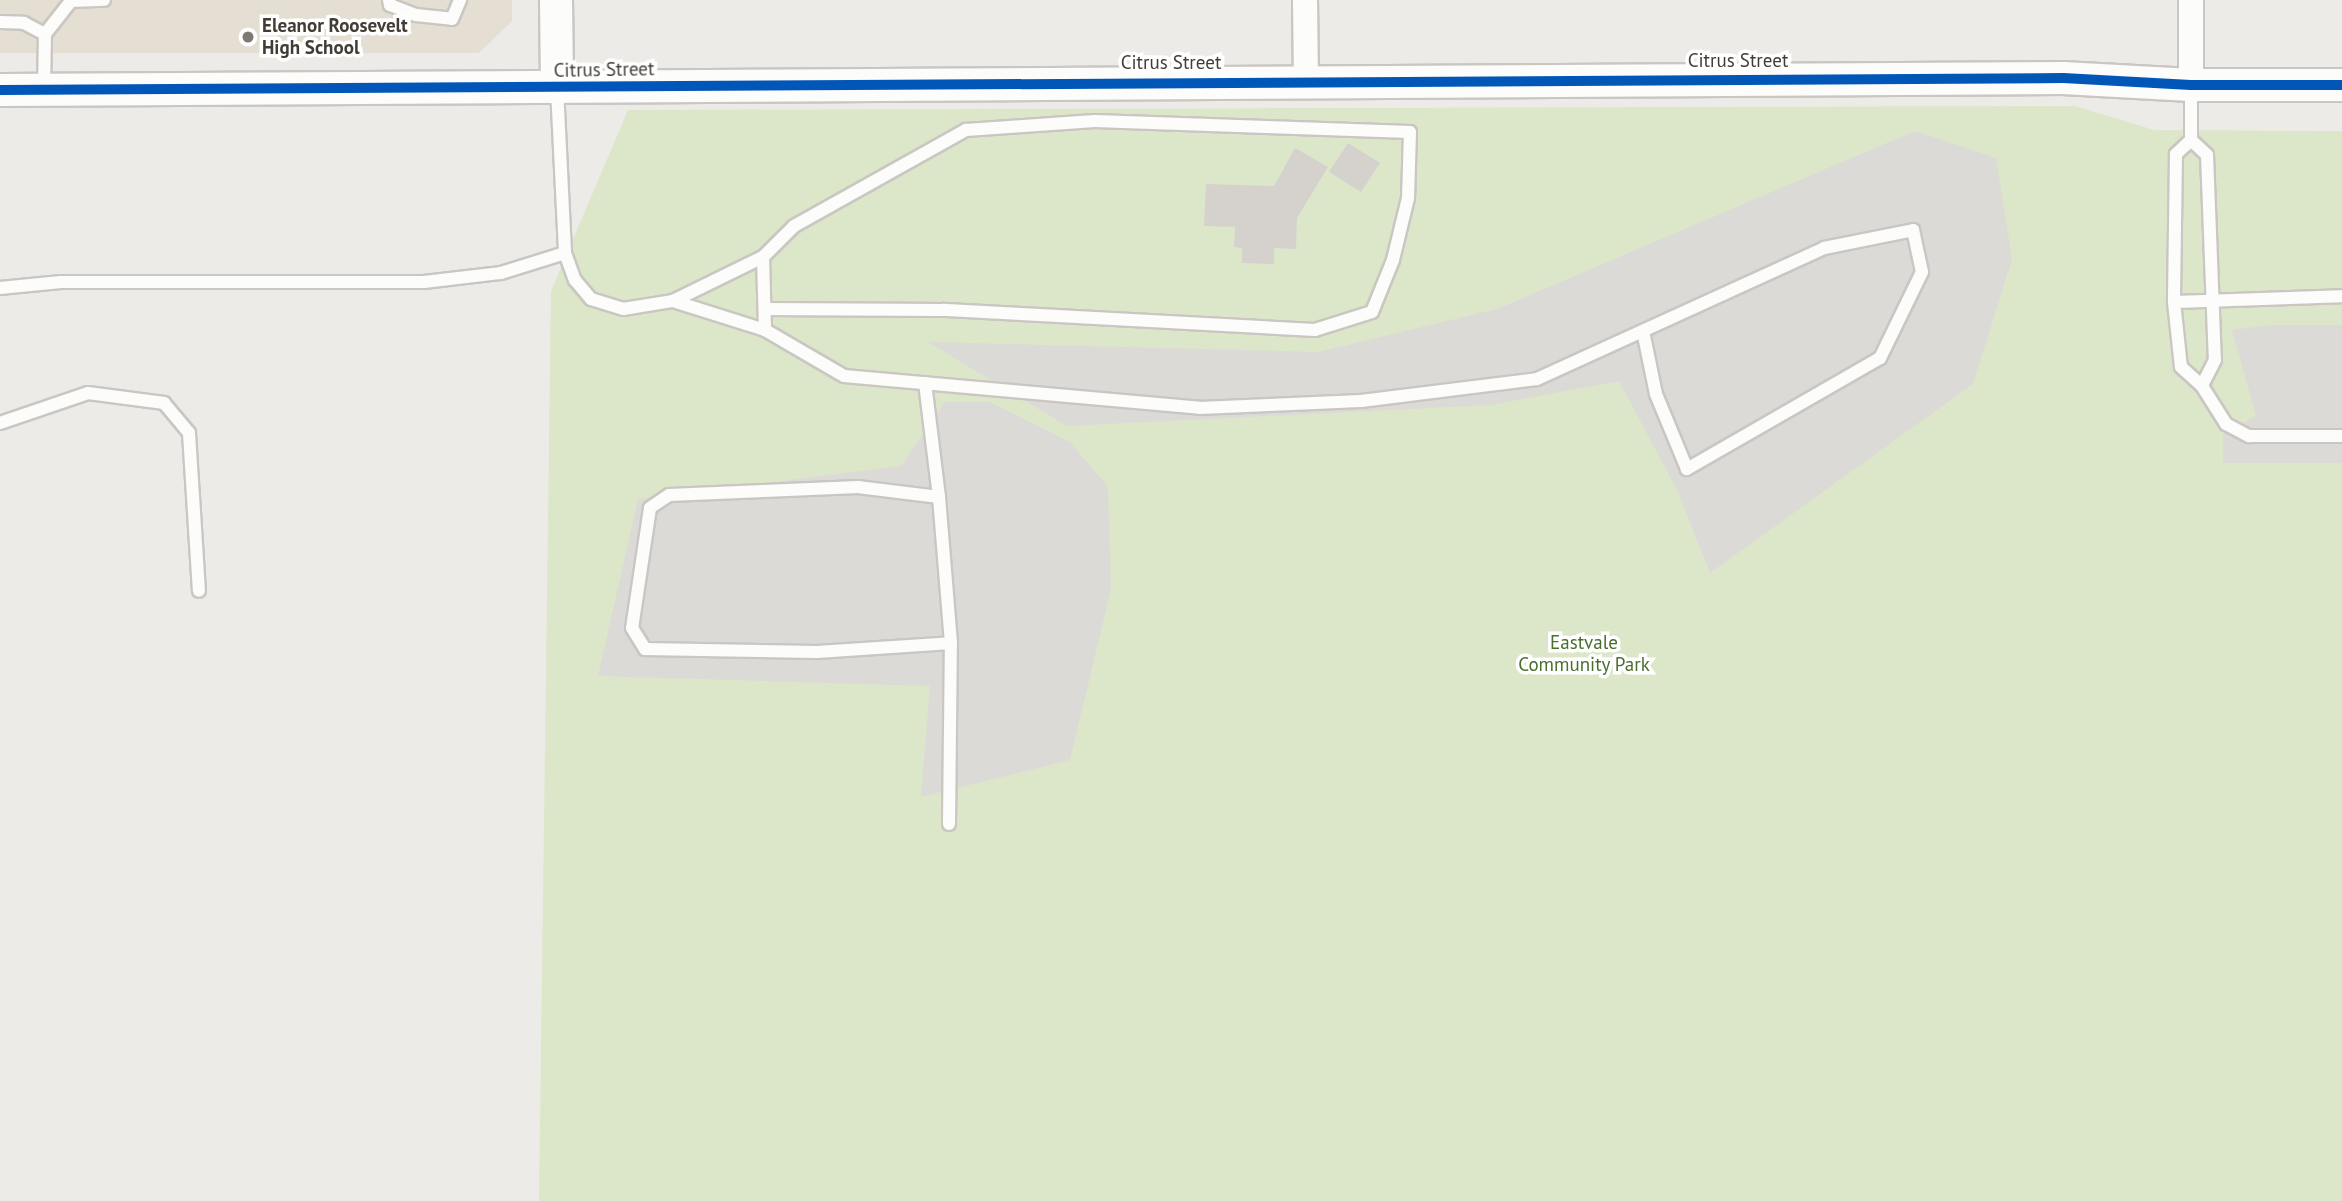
<!DOCTYPE html>
<style>
body{margin:0}
#map{position:relative;width:2342px;height:1201px;overflow:hidden;background:#edebe7;font-family:"PT Sans",sans-serif}
div>[style]{position:absolute}
[style*='--x']{left:calc(var(--x)*1px);top:calc(var(--y)*1px);width:calc(var(--w)*1px);rotate:calc(var(--a)*1deg)}
.education>*{inset:0;background:#e4ded3}
.green>*{inset:0;background:#dce6c9}
.parking>*{inset:0;background:#dcdad7}
.building>*{inset:0;background:#d5d2ce}
.roads{filter:drop-shadow(2px 0 #cac7c3) drop-shadow(-2px 0 #cac7c3) drop-shadow(0 2px #cac7c3) drop-shadow(0 -2px #cac7c3)}
.service>*{height:12px;margin:-6px;padding:0 6px;transform-origin:6px;border-radius:6px;background:#fcfcfb}
.minor>*{height:24px;margin:-12px;padding:0 12px;transform-origin:12px;border-radius:12px;background:#fcfcfb}
.tertiary>*{height:32px;margin:-16px;padding:0 16px;transform-origin:16px;border-radius:16px;background:#fcfcfb}
.cycleway>*{height:10px;margin:-5px;padding:0 5px;transform-origin:5px;border-radius:5px;background:#0057b8}
.dots>*{width:19px;height:19px;translate:-50% -50%;box-sizing:border-box;border:4px solid #fff;border-radius:50%}
span{translate:-50% -50%;white-space:nowrap;text-align:center;line-height:1.15;-webkit-text-stroke:7px #fff;paint-order:stroke}
.poi-label{font-size:19px;color:#423c35;font-weight:700}
.left{translate:0 -50%;text-align:left}
.street-label{font-size:19px;color:#423c35}
.park-label{font-size:19px;color:#496e2d}
</style>
<div id="map">
<div class="education">
<i style="clip-path:polygon(0 0,512px 0,512px 21px,479px 53px,0 53px)"></i>
</div>
<div class="green">
<i style="clip-path:polygon(2075px 106px,2154px 130px,2342px 131px,2342px 1201px,539px 1201px,551px 291px,628px 110px)"></i>
</div>
<div class="parking">
<i style="clip-path:polygon(1915px 131px,1996px 158px,2012px 259px,1973px 384px,1710px 573px,1678px 492px,1619px 381px,1491px 405px,1067px 426px,928px 342px,1318px 352px,1497px 309px)"></i>
<i style="clip-path:polygon(2272px 325px,2342px 325px,2342px 463px,2223px 463px,2223px 434px,2256px 416px,2232px 330px)"></i>
<i style="clip-path:polygon(945px 402px,990px 402px,1070px 442px,1108px 487px,1111px 589px,1070px 760px,921px 797px,930px 686px,598px 676px,638px 499px,901px 466px)"></i>
</div>
<div class="building">
<i style="clip-path:polygon(1348px 143px,1380px 163px,1361px 192px,1329px 172px)"></i>
<i style="clip-path:polygon(1295px 148px,1328px 167px,1297px 218px,1296px 249px,1274px 248px,1274px 264px,1242px 263px,1242px 248px,1234px 247px,1235px 227px,1204px 226px,1206px 184px,1274px 186px)"></i>
</div>
<div class="roads">
<div class="service">
<i style="--x:389;--y:0;--w:5;--a:79"></i>
<i style="--x:390;--y:5;--w:28;--a:21"></i>
<i style="--x:416;--y:15;--w:36;--a:6"></i>
<i style="--x:452;--y:19;--w:21;--a:-67"></i>
<i style="--x:0;--y:22;--w:24;--a:2"></i>
<i style="--x:24;--y:23;--w:24;--a:28"></i>
<i style="--x:2191;--y:85;--w:55;--a:90"></i>
<i style="--x:2191;--y:140;--w:22;--a:43"></i>
<i style="--x:2207;--y:155;--w:205;--a:87.8"></i>
<i style="--x:2215;--y:360;--w:29;--a:117"></i>
<i style="--x:557;--y:88;--w:165;--a:87.2"></i>
<i style="--x:565;--y:253;--w:29;--a:70"></i>
<i style="--x:575;--y:280;--w:25;--a:50"></i>
<i style="--x:591;--y:299;--w:34;--a:17"></i>
<i style="--x:623;--y:309;--w:51;--a:-9.1"></i>
<i style="--x:673;--y:301;--w:100;--a:-26.1"></i>
<i style="--x:763;--y:257;--w:44;--a:-45"></i>
<i style="--x:794;--y:226;--w:197;--a:-29.2"></i>
<i style="--x:966;--y:130;--w:129;--a:-4"></i>
<i style="--x:1095;--y:121;--w:315;--a:2"></i>
<i style="--x:1410;--y:132;--w:66;--a:91.7"></i>
<i style="--x:1408;--y:198;--w:64;--a:103.6"></i>
<i style="--x:1393;--y:260;--w:56;--a:112"></i>
<i style="--x:1372;--y:312;--w:60;--a:162.5"></i>
<i style="--x:1315;--y:330;--w:373;--a:-176.9"></i>
<i style="--x:943;--y:310;--w:178;--a:-179.7"></i>
<i style="--x:44;--y:90;--w:56;--a:-89"></i>
<i style="--x:45;--y:34;--w:42;--a:-51.8"></i>
<i style="--x:71;--y:1;--w:33;--a:-2"></i>
<i style="--x:2191;--y:140;--w:21;--a:137"></i>
<i style="--x:2176;--y:154;--w:148;--a:90.8"></i>
<i style="--x:2174;--y:302;--w:65;--a:83.9"></i>
<i style="--x:2181;--y:367;--w:28;--a:42"></i>
<i style="--x:2202;--y:386;--w:45;--a:57.7"></i>
<i style="--x:2226;--y:424;--w:26;--a:28"></i>
<i style="--x:2249;--y:436;--w:93;--a:0"></i>
<i style="--x:763;--y:257;--w:73;--a:88.4"></i>
<i style="--x:0;--y:288;--w:61;--a:-5.6"></i>
<i style="--x:61;--y:282;--w:363;--a:0"></i>
<i style="--x:424;--y:282;--w:78;--a:-6.7"></i>
<i style="--x:501;--y:273;--w:67;--a:-17.4"></i>
<i style="--x:673;--y:301;--w:96;--a:17.5"></i>
<i style="--x:765;--y:330;--w:91;--a:30.2"></i>
<i style="--x:844;--y:376;--w:357;--a:5.1"></i>
<i style="--x:1200;--y:408;--w:161;--a:-2.5"></i>
<i style="--x:1361;--y:401;--w:177;--a:-7.1"></i>
<i style="--x:1537;--y:379;--w:315;--a:-24.5"></i>
<i style="--x:1824;--y:248;--w:91;--a:-11.4"></i>
<i style="--x:1913;--y:230;--w:43;--a:77.9"></i>
<i style="--x:1922;--y:272;--w:96;--a:116"></i>
<i style="--x:1880;--y:358;--w:223;--a:150.1"></i>
<i style="--x:1687;--y:469;--w:81;--a:-112.5"></i>
<i style="--x:1656;--y:394;--w:64;--a:-101.7"></i>
<i style="--x:2174;--y:302;--w:168;--a:-2"></i>
<i style="--x:925;--y:383;--w:115;--a:83"></i>
<i style="--x:939;--y:497;--w:82;--a:-173"></i>
<i style="--x:858;--y:487;--w:189;--a:177.6"></i>
<i style="--x:669;--y:495;--w:23;--a:146"></i>
<i style="--x:650;--y:508;--w:121;--a:98.5"></i>
<i style="--x:632;--y:628;--w:25;--a:58"></i>
<i style="--x:645;--y:649;--w:172;--a:1"></i>
<i style="--x:817;--y:652;--w:134;--a:-3.8"></i>
<i style="--x:951;--y:643;--w:146;--a:-94.7"></i>
<i style="--x:0;--y:423;--w:93;--a:-18.8"></i>
<i style="--x:88;--y:393;--w:77;--a:7.5"></i>
<i style="--x:164;--y:403;--w:39;--a:50"></i>
<i style="--x:189;--y:433;--w:158;--a:86.4"></i>
<i style="--x:949;--y:824;--w:181;--a:-89.4"></i>
</div>
<div class="minor">
<i style="--x:1305;--y:0;--w:81;--a:89.3"></i>
<i style="--x:2191;--y:85;--w:85;--a:-90"></i>
</div>
<div class="tertiary">
<i style="--x:556;--y:0;--w:88;--a:89.3"></i>
<i style="--x:0;--y:90;--w:2063;--a:-0.33"></i>
<i style="--x:2063;--y:78;--w:128;--a:3.1"></i>
<i style="--x:2191;--y:85;--w:151;--a:0"></i>
</div>
</div>
<div class="cycleway">
<i style="--x:0;--y:90;--w:2063;--a:-0.33"></i>
<i style="--x:2063;--y:78;--w:128;--a:3.1"></i>
<i style="--x:2191;--y:85;--w:151;--a:0"></i>
</div>
<div class="dots">
<i style="left:248px;top:37px;background:#7e7973"></i>
</div>
<div class="poi-label">
<span class="left" style="left:262px;top:37px">Eleanor Roosevelt<br>High School</span>
</div>
<div class="street-label">
<span style="left:1738px;top:61px">Citrus Street</span>
<span style="left:1171px;top:63px">Citrus Street</span>
<span style="left:604px;top:70px;rotate:-1deg">Citrus Street</span>
</div>
<div class="park-label">
<span style="left:1584px;top:654px">Eastvale<br>Community Park</span>
</div>
</div>
